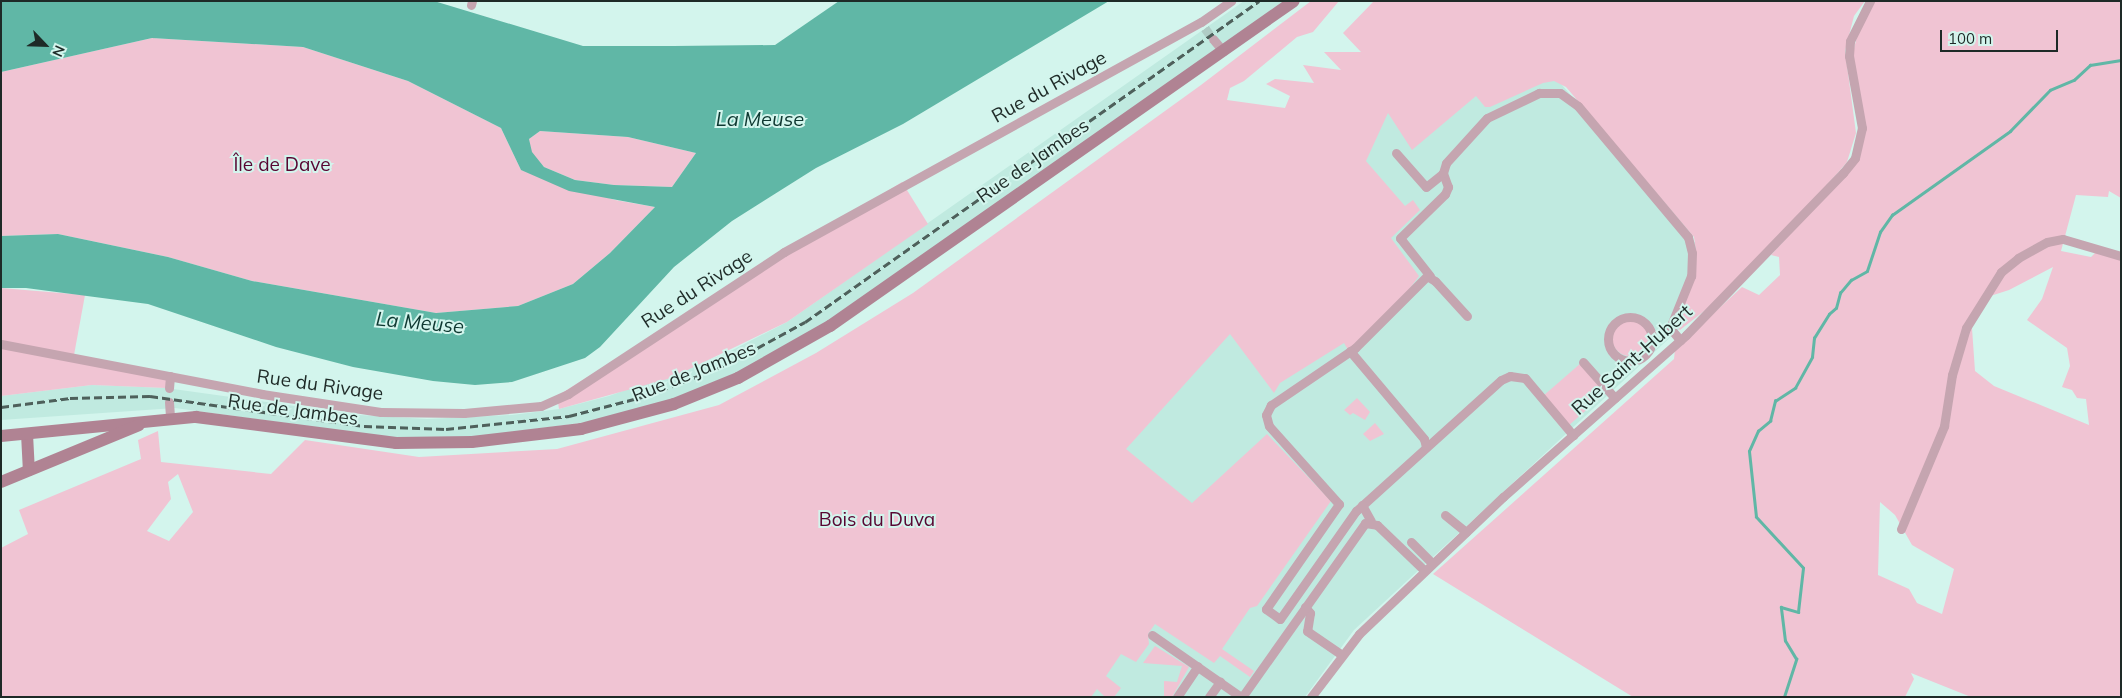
<!DOCTYPE html>
<meta charset="utf-8">
<style>
body{margin:0}
#map{position:relative;width:2122px;height:698px;overflow:hidden;background:#d3f5ed;font-family:Mulish,sans-serif}
div>[style]{position:absolute}
[style*='--x']{left:calc(var(--x)*1px);top:calc(var(--y)*1px);width:calc(var(--w)*1px);rotate:calc(var(--a)*1deg)}
.built>*{inset:0;background:#c0eae0}
.green>*{inset:0;background:#f0c4d3}
.round{border-radius:50%}
.water>*{inset:0;background:#60b7a6}
.stream>*{height:2.5px;margin:-1.25px;padding:0 1.25px;transform-origin:1.25px;border-radius:1.25px;background:#60b7a6}
.street-tunnel>*{height:9px;margin-top:-4.5px;transform-origin:0;background:repeating-linear-gradient(90deg,#afccc5 0 9px,transparent 0 13.5px)}
.street>*{height:9px;margin:-4.5px;padding:0 4.5px;transform-origin:4.5px;border-radius:4.5px;background:#c5a5b0}
.street>.ring{margin:-4.5px;padding:0;box-sizing:content-box;background:none;border:9px solid #c5a5b0;border-radius:50%}
.secondary>*{height:12px;margin:-6px;padding:0 6px;transform-origin:6px;border-radius:6px;background:#b08393}
.rail>*{height:2.5px;margin-top:-1.25px;transform-origin:0;background:repeating-linear-gradient(90deg,#4e605b 0 8px,transparent 0 12px)}
span{translate:-50% -50%;white-space:nowrap;text-align:center;line-height:1.15;-webkit-text-stroke:4px #d3f5ed;paint-order:stroke}
.street-label{font-size:19px;color:#1e2a27}
.park-label{font-size:19px;color:#580632}
.water-label{font-size:20px;color:#0e3831;font-style:italic}
.frame{position:absolute;inset:0;border:2px solid #1e2a27;pointer-events:none}
.north{position:absolute;left:20px;top:20px;width:50px;height:50px;-webkit-text-stroke:4px #d3f5ed;paint-order:stroke;rotate:114deg;font-size:14px;font-weight:700;line-height:20px;text-align:center;color:#1e2a27}
.north::after{content:'';display:block;margin:auto;width:18px;height:22px;background:#1e2a27;clip-path:polygon(50% 0,100% 100%,50% 72%,0 100%)}
.scale{position:absolute;left:1940px;top:30px;width:118px;height:22px;box-sizing:border-box;border:2px solid #1e2a27;border-top:0;padding-left:6px;font-size:15px;line-height:18px;white-space:nowrap;color:#1e2a27;-webkit-text-stroke:4px #d3f5ed;paint-order:stroke}
</style>
<div id="map">
<div class="built">
<div style="clip-path:polygon(1244px 1px,1294px 1px,807px 341px,644px 414px,433px 443px,175px 408px,1px 420px,1px 396px,92px 385px,166px 388px,359px 415px,427px 419px,512px 415px,559px 409px,609px 396px,725px 354px,787px 322px)"></div>
<div style="clip-path:polygon(1536px 54px,1729px 283px,1354px 630px,1305px 697px,1025px 697px,1061px 509px,1388px 112px)"></div>
</div>
<div class="green">
<div style="clip-path:polygon(evenodd,1311px 1px,1339px 1px,1313px 32px,1297px 37px,1244px 81px,1230px 88px,1227px 100px,1285px 108px,1290px 96px,1266px 84px,1275px 79px,1314px 83px,1303px 65px,1341px 70px,1324px 52px,1361px 52px,1343px 33px,1374px 1px,1865px 1px,1854px 16px,1845px 51px,1856px 133px,1847px 162px,1836px 175px,1722px 297px,1680px 330px,1677px 328px,1677px 321px,1696px 251px,1694px 237px,1566px 87px,1554px 81px,1543px 83px,1490px 107px,1485px 107px,1476px 96px,1412px 150px,1388px 113px,1366px 161px,1405px 206px,1413px 200px,1420px 210px,1391px 238px,1419px 276px,1399px 303px,1348px 350px,1344px 343px,1280px 383px,1274px 393px,1230px 334px,1126px 449px,1192px 503px,1267px 434px,1331px 501px,1257px 606px,1250px 608px,1222px 649px,1254px 671px,1250px 677px,1220px 656px,1214px 663px,1155px 624px,1148px 634px,1149px 644px,1136px 662px,1121px 654px,1106px 676px,1121px 688px,1114px 697px,1105px 697px,1097px 689px,1091px 697px,1px 697px,1px 548px,28px 534px,19px 510px,141px 459px,138px 440px,158px 431px,161px 462px,271px 474px,305px 440px,419px 457px,557px 449px,719px 405px,816px 353px,913px 293px,1201px 85px,1311px 1px,178px 474px,193px 512px,169px 541px,147px 531px,171px 499px,168px 482px,178px 474px)"></div>
<div style="clip-path:polygon(evenodd,1875px 1px,2121px 1px,2121px 198px,2109px 191px,2108px 197px,2076px 195px,2061px 251px,2091px 257px,2100px 248px,2121px 256px,2121px 697px,1971px 697px,1911px 673px,1914px 679px,1905px 697px,1633px 697px,1433px 574px,1674px 359px,1675px 349px,1742px 287px,1759px 295px,1780px 275px,1779px 257px,1771px 255px,1858px 159px,1865px 132px,1852px 56px,1860px 25px,1875px 1px,2053px 267px,2042px 299px,2027px 320px,2067px 348px,2070px 366px,2062px 387px,2072px 390px,2077px 398px,2086px 399px,2089px 425px,1994px 386px,1975px 371px,1971px 314px,1981px 299px,2009px 290px,2053px 267px,1875px 1px,1880px 502px,1895px 515px,1912px 545px,1954px 569px,1942px 614px,1917px 603px,1909px 589px,1878px 575px,1880px 502px)"></div>
<div style="clip-path:polygon(152px 38px,303px 47px,408px 81px,501px 128px,521px 170px,615px 200px,655px 207px,610px 253px,573px 284px,518px 306px,436px 313px,252px 281px,168px 257px,58px 234px,1px 236px,1px 72px)"></div>
<div style="clip-path:polygon(540px 131px,628px 137px,696px 153px,672px 187px,614px 185px,575px 180px,544px 167px,531px 152px,529px 139px)"></div>
<div style="clip-path:polygon(902px 182px,928px 224px,787px 322px,671px 378px,559px 409px,557px 396px)"></div>
<div style="clip-path:polygon(1px 288px,85px 295px,74px 355px,1px 341px)"></div>
<div class="round" style="left:1612px;top:320px;width:36px;height:36px"></div>
<div style="clip-path:polygon(1px 347px,167px 379px,166px 388px,92px 385px,1px 396px)"></div>
<div style="clip-path:polygon(1581px 363px,1606px 393px,1568px 426px,1543px 396px)"></div>
<div style="clip-path:polygon(1357px 398px,1370px 412px,1365px 420px,1353px 413px,1350px 415px,1344px 410px)"></div>
<div style="clip-path:polygon(1375px 423px,1384px 434px,1370px 441px,1363px 434px)"></div>
<div style="clip-path:polygon(1155px 646px,1189px 667px,1172px 697px,1164px 696px,1164px 681px,1177px 682px,1182px 666px,1143px 663px)"></div>
</div>
<div class="water">
<div style="clip-path:polygon(evenodd,1px 1px,434px 1px,583px 46px,673px 46px,775px 45px,839px 1px,1109px 1px,903px 124px,816px 168px,732px 221px,674px 267px,600px 347px,585px 358px,512px 382px,475px 385px,433px 381px,353px 367px,276px 347px,148px 304px,26px 288px,1px 288px,1px 236px,58px 234px,168px 257px,252px 281px,436px 313px,518px 306px,573px 284px,610px 253px,655px 207px,569px 191px,521px 170px,501px 128px,408px 81px,303px 47px,152px 38px,1px 72px,1px 1px,540px 131px,628px 137px,696px 153px,672px 187px,614px 185px,575px 180px,544px 167px,532px 152px,529px 139px,540px 131px)"></div>
</div>
<div class="stream">
<div style="--x:1784;--y:697;--w:40;--a:-72"></div>
<div style="--x:1796;--y:659;--w:21;--a:-121"></div>
<div style="--x:1785;--y:641;--w:34;--a:-97"></div>
<div style="--x:1781;--y:607;--w:18;--a:16"></div>
<div style="--x:1798;--y:612;--w:44;--a:-83.5"></div>
<div style="--x:1803;--y:568;--w:69;--a:-132.7"></div>
<div style="--x:1756;--y:517;--w:66;--a:-96.1"></div>
<div style="--x:1749;--y:451;--w:22;--a:-66"></div>
<div style="--x:1758;--y:431;--w:16;--a:-40"></div>
<div style="--x:1770;--y:421;--w:21;--a:-76"></div>
<div style="--x:1775;--y:401;--w:24;--a:-33"></div>
<div style="--x:1795;--y:388;--w:35;--a:-61"></div>
<div style="--x:1812;--y:357;--w:19;--a:-84"></div>
<div style="--x:1814;--y:338;--w:28;--a:-58"></div>
<div style="--x:1829;--y:314;--w:9;--a:-41"></div>
<div style="--x:1836;--y:308;--w:16;--a:-75"></div>
<div style="--x:1840;--y:293;--w:17;--a:-50"></div>
<div style="--x:1851;--y:280;--w:18;--a:-29"></div>
<div style="--x:1867;--y:271;--w:41;--a:-71.6"></div>
<div style="--x:1880;--y:232;--w:21;--a:-55"></div>
<div style="--x:1892;--y:215;--w:145;--a:-35.4"></div>
<div style="--x:2010;--y:131;--w:57;--a:-45.7"></div>
<div style="--x:2050;--y:90;--w:26;--a:-23"></div>
<div style="--x:2074;--y:80;--w:22;--a:-43"></div>
<div style="--x:2090;--y:65;--w:31;--a:-9"></div>
</div>
<div class="street-tunnel">
<div style="--x:1205;--y:28;--w:14;--a:54"></div>
</div>
<div class="street">
<div style="--x:471;--y:5;--w:4;--a:-76"></div>
<div style="--x:1213;--y:39;--w:16;--a:50"></div>
<div style="--x:1396;--y:153;--w:45;--a:48.6"></div>
<div style="--x:1426;--y:187;--w:22;--a:-39"></div>
<div style="--x:1430;--y:276;--w:48;--a:-128.3"></div>
<div style="--x:1400;--y:238;--w:63;--a:-44.4"></div>
<div style="--x:1445;--y:194;--w:8;--a:-67"></div>
<div style="--x:1448;--y:187;--w:15;--a:-110"></div>
<div style="--x:1443;--y:173;--w:10;--a:-73"></div>
<div style="--x:1446;--y:163;--w:61;--a:-47.7"></div>
<div style="--x:1487;--y:118;--w:58;--a:-25.7"></div>
<div style="--x:1539;--y:93;--w:21;--a:0"></div>
<div style="--x:1560;--y:93;--w:22;--a:36"></div>
<div style="--x:1578;--y:106;--w:171;--a:50"></div>
<div style="--x:1688;--y:237;--w:16;--a:76"></div>
<div style="--x:1692;--y:253;--w:23;--a:92"></div>
<div style="--x:1691;--y:276;--w:56;--a:112"></div>
<div style="--x:1670;--y:328;--w:16;--a:50"></div>
<div style="--x:1467;--y:316;--w:47;--a:-132.4"></div>
<div style="--x:1435;--y:281;--w:9;--a:-148"></div>
<div style="--x:1427;--y:276;--w:102;--a:135"></div>
<div style="--x:1355;--y:348;--w:102;--a:145.8"></div>
<div style="--x:1271;--y:405;--w:11;--a:117"></div>
<div style="--x:1266;--y:415;--w:11;--a:75"></div>
<div style="--x:1269;--y:426;--w:105;--a:48.1"></div>
<div style="--x:1339;--y:504;--w:128;--a:124.8"></div>
<div style="--x:1266;--y:609;--w:17;--a:36"></div>
<div style="--x:1280;--y:619;--w:132;--a:-54.9"></div>
<div style="--x:1356;--y:511;--w:195;--a:-42.1"></div>
<div style="--x:1501;--y:380;--w:10;--a:-24"></div>
<div style="--x:1510;--y:376;--w:15;--a:8"></div>
<div style="--x:1525;--y:378;--w:75;--a:49.9"></div>
<div class="ring" style="left:1608px;top:317px;width:35px;height:35px"></div>
<div style="--x:1;--y:344;--w:266;--a:10.8"></div>
<div style="--x:262;--y:394;--w:120;--a:8.6"></div>
<div style="--x:381;--y:412;--w:83;--a:0.7"></div>
<div style="--x:464;--y:413;--w:77;--a:-5.2"></div>
<div style="--x:541;--y:406;--w:30;--a:-24"></div>
<div style="--x:568;--y:394;--w:258;--a:-33.3"></div>
<div style="--x:784;--y:252;--w:476;--a:-28.9"></div>
<div style="--x:1201;--y:22;--w:37;--a:-35"></div>
<div style="--x:1350;--y:351;--w:115;--a:49.9"></div>
<div style="--x:1424;--y:439;--w:8;--a:76"></div>
<div style="--x:1583;--y:362;--w:48;--a:48.4"></div>
<div style="--x:169;--y:388;--w:12;--a:-85"></div>
<div style="--x:169;--y:402;--w:16;--a:86"></div>
<div style="--x:1362;--y:505;--w:18;--a:61"></div>
<div style="--x:1445;--y:515;--w:27;--a:39"></div>
<div style="--x:1901;--y:529;--w:112;--a:-67.3"></div>
<div style="--x:1944;--y:426;--w:52;--a:-81.1"></div>
<div style="--x:1952;--y:375;--w:49;--a:-73.4"></div>
<div style="--x:1966;--y:328;--w:66;--a:-58"></div>
<div style="--x:2001;--y:272;--w:22;--a:-39"></div>
<div style="--x:2018;--y:258;--w:33;--a:-29"></div>
<div style="--x:2047;--y:242;--w:16;--a:-11"></div>
<div style="--x:2063;--y:239;--w:60;--a:16.3"></div>
<div style="--x:1411;--y:542;--w:30;--a:45"></div>
<div style="--x:1305;--y:607;--w:8;--a:50"></div>
<div style="--x:1310;--y:613;--w:18;--a:99"></div>
<div style="--x:1307;--y:631;--w:42;--a:34.4"></div>
<div style="--x:1152;--y:635;--w:108;--a:34.9"></div>
<div style="--x:1177;--y:697;--w:37;--a:-56"></div>
<div style="--x:1209;--y:697;--w:19;--a:-54"></div>
<div style="--x:1242;--y:697;--w:213;--a:-54.7"></div>
<div style="--x:1365;--y:523;--w:12;--a:9"></div>
<div style="--x:1377;--y:525;--w:65;--a:43.8"></div>
<div style="--x:1311;--y:697;--w:79;--a:-52.7"></div>
<div style="--x:1359;--y:634;--w:199;--a:-43.6"></div>
<div style="--x:1503;--y:497;--w:244;--a:-41.5"></div>
<div style="--x:1686;--y:335;--w:226;--a:-45.9"></div>
<div style="--x:1843;--y:173;--w:19;--a:-51"></div>
<div style="--x:1855;--y:158;--w:31;--a:-77"></div>
<div style="--x:1862;--y:128;--w:73;--a:-100.2"></div>
<div style="--x:1849;--y:56;--w:15;--a:-86"></div>
<div style="--x:1850;--y:41;--w:45;--a:-63.4"></div>
</div>
<div class="secondary">
<div style="--x:27;--y:434;--w:36;--a:87"></div>
<div style="--x:1;--y:436;--w:196;--a:-5.6"></div>
<div style="--x:196;--y:417;--w:202;--a:7.4"></div>
<div style="--x:396;--y:443;--w:76;--a:-0.8"></div>
<div style="--x:472;--y:442;--w:110;--a:-6.8"></div>
<div style="--x:581;--y:429;--w:96;--a:-15"></div>
<div style="--x:674;--y:404;--w:69;--a:-22.1"></div>
<div style="--x:738;--y:378;--w:106;--a:-29.5"></div>
<div style="--x:830;--y:326;--w:566;--a:-35.01"></div>
<div style="--x:1;--y:482;--w:149;--a:-22.4"></div>
</div>
<div class="rail">
<div style="--x:1;--y:407;--w:70;--a:-7.4"></div>
<div style="--x:70;--y:398;--w:80;--a:-1.4"></div>
<div style="--x:150;--y:396;--w:216;--a:8"></div>
<div style="--x:364;--y:426;--w:82;--a:2.1"></div>
<div style="--x:446;--y:429;--w:124;--a:-6"></div>
<div style="--x:569;--y:416;--w:83;--a:-14.7"></div>
<div style="--x:649;--y:395;--w:83;--a:-21.3"></div>
<div style="--x:726;--y:365;--w:90;--a:-28.6"></div>
<div style="--x:805;--y:322;--w:556;--a:-35.26"></div>
</div>
<div class="street-label">
<span style="left:1049px;top:87px;rotate:-29deg">Rue du Rivage</span>
<span style="left:1033px;top:161px;rotate:-35deg">Rue de Jambes</span>
<span style="left:697px;top:289px;rotate:-33deg">Rue du Rivage</span>
<span style="left:1632px;top:360px;rotate:-42deg">Rue Saint-Hubert</span>
<span style="left:694px;top:372px;rotate:-22deg">Rue de Jambes</span>
<span style="left:320px;top:385px;rotate:8deg">Rue du Rivage</span>
<span style="left:293px;top:410px;rotate:8deg">Rue de Jambes</span>
</div>
<div class="park-label">
<span style="left:282px;top:165px">Île de Dave</span>
<span style="left:877px;top:520px">Bois du Duva</span>
</div>
<div class="water-label">
<span style="left:760px;top:118px">La Meuse</span>
<span style="left:420px;top:322px;rotate:5deg">La Meuse</span>
</div>
<div class="frame"></div>
<div class="north">N</div>
<div class="scale">100 m</div>
</div>
